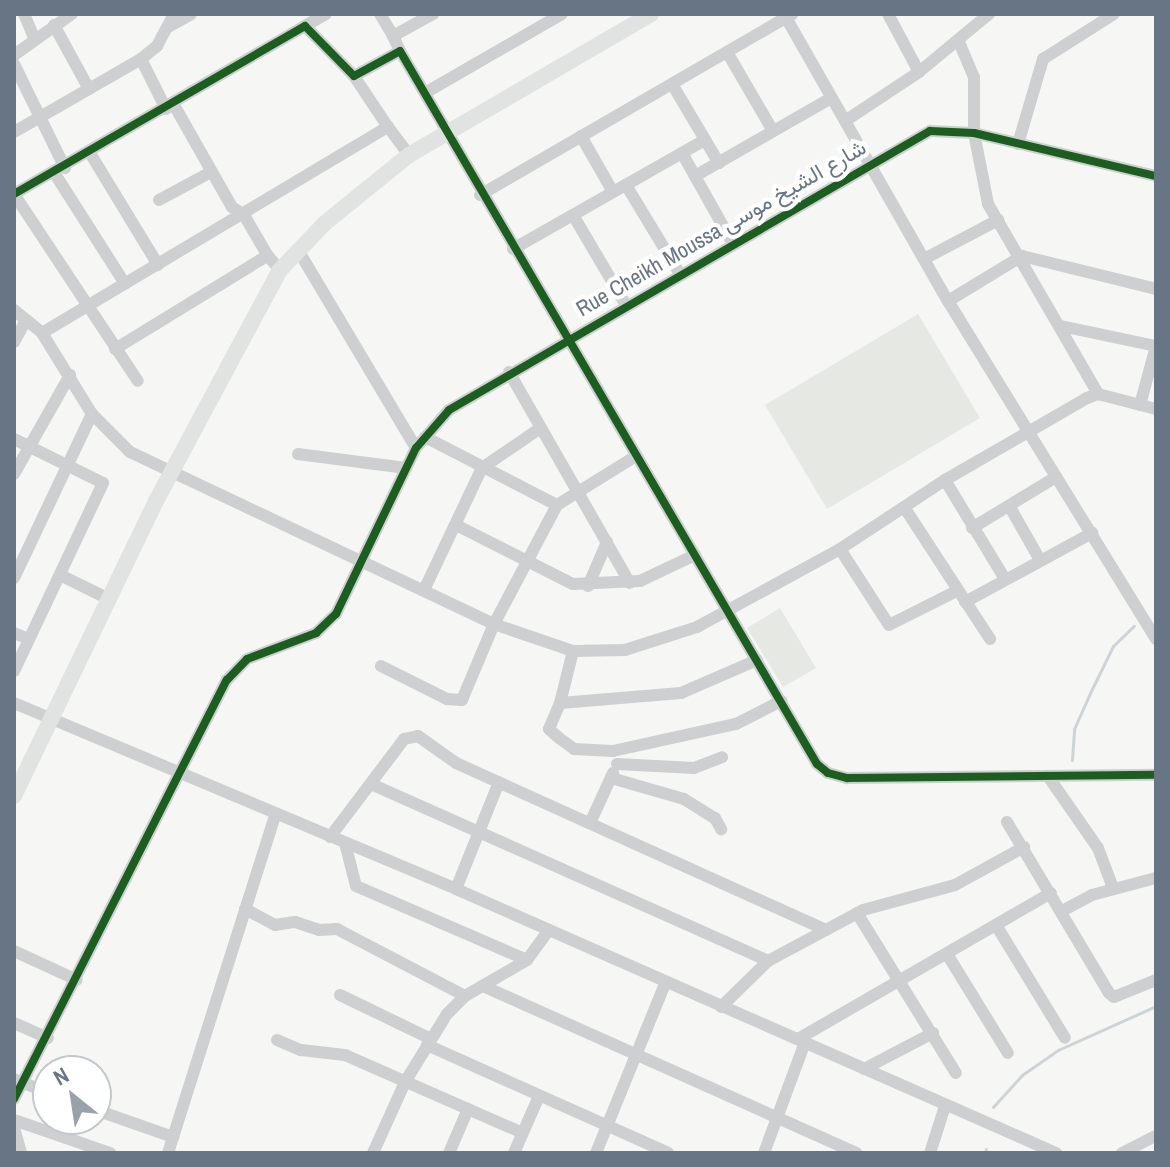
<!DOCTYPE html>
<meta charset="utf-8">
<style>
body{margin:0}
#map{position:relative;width:1170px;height:1167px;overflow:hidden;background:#f6f6f5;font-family:"Archivo Narrow",Vazirmatn,sans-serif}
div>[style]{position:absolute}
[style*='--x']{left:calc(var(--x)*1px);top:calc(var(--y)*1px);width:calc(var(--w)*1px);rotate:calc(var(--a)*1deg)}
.green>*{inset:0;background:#e6e9e3}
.stream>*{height:3px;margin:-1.5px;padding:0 1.5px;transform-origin:1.5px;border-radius:1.5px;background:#cdd4d8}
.minor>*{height:12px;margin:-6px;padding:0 6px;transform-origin:6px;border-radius:6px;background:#cecfd0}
.major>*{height:16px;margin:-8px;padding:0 8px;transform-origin:8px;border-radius:8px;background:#e1e2e2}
.cycleway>*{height:8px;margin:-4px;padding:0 4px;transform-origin:4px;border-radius:4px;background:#1b5e20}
span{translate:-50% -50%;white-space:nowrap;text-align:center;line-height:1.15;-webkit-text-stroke:8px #fff;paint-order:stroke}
.street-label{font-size:22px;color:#677584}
.frame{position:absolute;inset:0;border:16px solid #677584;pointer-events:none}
.north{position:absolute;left:32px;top:1055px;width:80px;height:80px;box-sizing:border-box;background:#fff;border:2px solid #c2c8ce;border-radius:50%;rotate:330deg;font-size:22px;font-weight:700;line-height:32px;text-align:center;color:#677584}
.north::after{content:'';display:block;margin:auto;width:28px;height:36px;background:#99a2ac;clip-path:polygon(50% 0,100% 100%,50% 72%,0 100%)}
</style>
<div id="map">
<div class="green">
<div style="clip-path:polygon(918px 314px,980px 418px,827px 509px,765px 405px)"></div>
<div style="clip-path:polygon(780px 608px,816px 668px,783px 687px,747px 628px)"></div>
</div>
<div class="stream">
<div style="--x:1072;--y:760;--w:31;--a:-86"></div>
<div style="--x:1074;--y:729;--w:39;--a:-66"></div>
<div style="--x:1090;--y:693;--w:52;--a:-63.9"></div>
<div style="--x:1113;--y:646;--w:29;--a:-44"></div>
<div style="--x:993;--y:1107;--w:43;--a:-47.8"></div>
<div style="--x:1022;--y:1075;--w:44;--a:-34.8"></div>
<div style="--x:1058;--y:1050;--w:107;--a:-24.2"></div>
<div style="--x:985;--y:1153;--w:4;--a:-76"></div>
</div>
<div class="minor">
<div style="--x:24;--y:14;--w:26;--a:67"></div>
<div style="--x:380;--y:14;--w:26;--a:59"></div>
<div style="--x:784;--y:14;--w:331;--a:60.3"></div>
<div style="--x:948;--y:301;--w:397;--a:58.4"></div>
<div style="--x:888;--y:14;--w:66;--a:61.9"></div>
<div style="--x:54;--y:25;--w:73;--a:61.3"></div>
<div style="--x:305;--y:26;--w:24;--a:-30"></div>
<div style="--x:168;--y:27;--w:26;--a:-29"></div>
<div style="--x:959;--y:42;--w:38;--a:67"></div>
<div style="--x:974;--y:77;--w:56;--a:90"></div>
<div style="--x:974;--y:133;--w:72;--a:78.8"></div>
<div style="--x:988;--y:204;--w:220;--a:59.9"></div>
<div style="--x:400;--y:51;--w:17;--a:-115"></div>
<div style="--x:393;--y:36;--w:46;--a:-28.8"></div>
<div style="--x:727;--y:52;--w:91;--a:59.8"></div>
<div style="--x:14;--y:55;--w:71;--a:-35.3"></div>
<div style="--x:14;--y:64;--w:116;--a:63.9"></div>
<div style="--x:672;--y:84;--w:92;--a:59.3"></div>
<div style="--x:425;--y:93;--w:158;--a:-30"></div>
<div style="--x:174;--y:105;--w:117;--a:60.4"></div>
<div style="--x:232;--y:207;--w:14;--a:34"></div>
<div style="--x:244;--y:215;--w:48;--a:59.7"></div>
<div style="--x:166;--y:109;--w:56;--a:-116.6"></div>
<div style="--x:141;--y:59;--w:21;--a:-39"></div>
<div style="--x:157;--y:46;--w:36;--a:-62"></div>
<div style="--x:845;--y:121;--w:89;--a:-33.5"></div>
<div style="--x:919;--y:72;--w:91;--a:-39.6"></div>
<div style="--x:388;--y:127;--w:35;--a:53"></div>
<div style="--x:14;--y:132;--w:146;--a:-29.9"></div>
<div style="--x:581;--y:136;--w:64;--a:60.3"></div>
<div style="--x:1018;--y:144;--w:89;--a:-73.6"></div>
<div style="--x:1043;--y:59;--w:84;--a:-32.4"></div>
<div style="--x:90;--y:153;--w:131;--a:58.7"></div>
<div style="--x:682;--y:153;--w:104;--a:60.7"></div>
<div style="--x:55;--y:174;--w:130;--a:57.5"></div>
<div style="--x:695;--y:176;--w:157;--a:-29.8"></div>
<div style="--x:626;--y:185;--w:104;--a:58.8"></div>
<div style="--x:14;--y:194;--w:336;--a:-30"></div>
<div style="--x:305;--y:26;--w:70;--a:45.6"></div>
<div style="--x:354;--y:76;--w:52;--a:-28.5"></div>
<div style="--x:400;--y:51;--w:826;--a:59.68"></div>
<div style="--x:817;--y:764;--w:14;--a:39"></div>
<div style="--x:828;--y:773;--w:20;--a:15"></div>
<div style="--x:847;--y:778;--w:309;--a:-0.6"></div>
<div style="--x:14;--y:194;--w:224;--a:56.5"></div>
<div style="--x:480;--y:195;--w:361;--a:-30.1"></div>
<div style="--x:159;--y:200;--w:59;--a:-28.3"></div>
<div style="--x:573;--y:215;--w:104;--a:59.5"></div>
<div style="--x:513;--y:249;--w:221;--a:-29.6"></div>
<div style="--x:298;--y:250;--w:230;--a:59.2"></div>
<div style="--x:924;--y:259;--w:84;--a:-27.8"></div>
<div style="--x:948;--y:301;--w:87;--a:-31.3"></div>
<div style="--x:1022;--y:256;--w:138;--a:13.8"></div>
<div style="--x:14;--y:310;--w:36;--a:39"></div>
<div style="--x:42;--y:333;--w:95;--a:58.3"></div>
<div style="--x:92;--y:414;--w:54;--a:45"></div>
<div style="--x:130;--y:452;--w:403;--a:25.3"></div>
<div style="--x:494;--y:624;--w:83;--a:18.9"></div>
<div style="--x:573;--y:651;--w:52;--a:-1.1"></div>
<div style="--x:625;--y:650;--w:76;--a:-17.7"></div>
<div style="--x:697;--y:627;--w:163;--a:-28.6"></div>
<div style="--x:840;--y:549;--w:126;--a:-33.3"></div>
<div style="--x:945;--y:480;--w:164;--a:-30"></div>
<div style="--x:1087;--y:398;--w:12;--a:-20"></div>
<div style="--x:1098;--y:394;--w:60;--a:14.5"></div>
<div style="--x:1061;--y:326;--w:97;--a:11.9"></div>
<div style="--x:42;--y:333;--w:403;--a:-30.8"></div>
<div style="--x:388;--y:127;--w:61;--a:-123.7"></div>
<div style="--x:14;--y:342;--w:25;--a:-61"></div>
<div style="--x:115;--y:349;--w:170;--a:-31.5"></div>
<div style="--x:260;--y:260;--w:9;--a:-27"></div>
<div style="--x:268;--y:256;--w:18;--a:49"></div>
<div style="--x:509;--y:372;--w:243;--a:60.2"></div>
<div style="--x:1140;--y:405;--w:61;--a:-74.8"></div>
<div style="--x:425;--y:437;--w:148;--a:27.3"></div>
<div style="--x:14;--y:439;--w:99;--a:26.3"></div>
<div style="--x:103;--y:483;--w:208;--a:115.3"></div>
<div style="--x:298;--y:454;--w:109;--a:7.4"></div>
<div style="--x:14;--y:474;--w:114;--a:-60.5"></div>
<div style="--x:945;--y:480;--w:116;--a:58.8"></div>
<div style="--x:1011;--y:509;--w:59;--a:60.4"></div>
<div style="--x:906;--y:510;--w:154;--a:56.9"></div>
<div style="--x:456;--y:525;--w:131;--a:26.8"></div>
<div style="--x:573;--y:584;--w:67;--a:-2.6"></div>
<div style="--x:640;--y:581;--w:61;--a:-25.3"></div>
<div style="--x:972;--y:528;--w:98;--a:-31.3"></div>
<div style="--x:840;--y:549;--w:90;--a:57.2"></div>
<div style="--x:889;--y:625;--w:76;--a:-26.6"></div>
<div style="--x:62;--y:576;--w:50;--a:26.1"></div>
<div style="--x:14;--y:578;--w:182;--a:-64.6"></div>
<div style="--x:588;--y:586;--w:48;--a:-66.6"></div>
<div style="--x:424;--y:590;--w:135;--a:-64.6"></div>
<div style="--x:482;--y:468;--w:69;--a:-34.4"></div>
<div style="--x:965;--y:602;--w:145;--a:-28.5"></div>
<div style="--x:14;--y:633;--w:16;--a:22"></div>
<div style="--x:573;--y:651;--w:54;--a:104"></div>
<div style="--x:560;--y:703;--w:121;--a:-4.7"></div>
<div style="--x:681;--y:693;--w:83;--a:-23.5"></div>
<div style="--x:381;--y:666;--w:74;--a:26.6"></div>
<div style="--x:447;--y:699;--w:15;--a:4"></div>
<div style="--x:462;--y:700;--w:82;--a:-67.2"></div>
<div style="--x:494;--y:624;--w:135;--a:-62.1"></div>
<div style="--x:557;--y:505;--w:93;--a:-31.8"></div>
<div style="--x:14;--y:703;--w:480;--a:22.8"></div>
<div style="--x:456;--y:889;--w:656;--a:23.75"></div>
<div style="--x:560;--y:703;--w:28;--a:113"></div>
<div style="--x:549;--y:729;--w:13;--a:42"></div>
<div style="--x:559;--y:738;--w:19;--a:36"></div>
<div style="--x:574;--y:749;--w:39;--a:3"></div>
<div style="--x:613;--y:751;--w:126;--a:-12.4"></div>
<div style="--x:736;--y:724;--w:51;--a:-27.1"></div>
<div style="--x:617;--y:764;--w:77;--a:3"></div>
<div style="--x:694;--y:768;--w:30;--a:-21"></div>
<div style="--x:611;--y:778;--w:76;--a:16"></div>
<div style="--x:684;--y:799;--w:36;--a:32"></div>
<div style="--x:715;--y:818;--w:13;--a:61"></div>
<div style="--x:1050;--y:779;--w:84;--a:55.2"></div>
<div style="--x:1098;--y:848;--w:43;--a:69.4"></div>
<div style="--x:371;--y:784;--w:435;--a:24"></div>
<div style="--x:591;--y:821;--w:53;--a:-65.4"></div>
<div style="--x:1007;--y:822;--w:199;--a:59.2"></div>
<div style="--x:1109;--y:993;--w:6;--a:39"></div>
<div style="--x:1114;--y:997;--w:45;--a:-22"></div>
<div style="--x:330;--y:837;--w:123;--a:-52.9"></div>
<div style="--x:404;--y:739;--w:14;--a:-12"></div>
<div style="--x:418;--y:736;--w:47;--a:35.4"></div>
<div style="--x:456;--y:763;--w:406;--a:24.3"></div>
<div style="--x:345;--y:843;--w:44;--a:75.7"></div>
<div style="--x:356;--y:886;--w:186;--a:23.4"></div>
<div style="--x:456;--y:889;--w:115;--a:-68.1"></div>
<div style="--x:245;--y:909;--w:34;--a:28"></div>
<div style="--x:275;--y:925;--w:20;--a:-9"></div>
<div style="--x:295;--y:922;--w:25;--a:18"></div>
<div style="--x:319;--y:930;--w:18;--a:-3"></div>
<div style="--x:337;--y:929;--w:144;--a:27.6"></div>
<div style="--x:1062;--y:911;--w:34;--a:-28"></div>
<div style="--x:1092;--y:895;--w:66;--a:-14.9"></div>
<div style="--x:857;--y:913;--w:188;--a:58.3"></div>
<div style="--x:996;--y:925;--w:132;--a:58.6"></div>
<div style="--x:14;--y:951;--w:69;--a:24.7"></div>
<div style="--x:947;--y:954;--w:116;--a:58.4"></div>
<div style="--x:483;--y:986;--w:409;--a:24.1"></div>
<div style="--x:340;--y:995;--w:101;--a:25.8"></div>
<div style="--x:721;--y:1007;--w:66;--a:-44.4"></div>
<div style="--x:768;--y:961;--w:108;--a:-28.2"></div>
<div style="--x:863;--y:910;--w:95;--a:-15.2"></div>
<div style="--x:955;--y:885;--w:79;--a:-28.8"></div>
<div style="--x:14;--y:1023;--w:37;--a:24"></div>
<div style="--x:798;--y:1039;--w:292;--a:-30"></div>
<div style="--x:277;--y:1040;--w:26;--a:23"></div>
<div style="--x:301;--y:1050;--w:44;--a:6.5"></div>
<div style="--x:345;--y:1055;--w:194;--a:23.7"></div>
<div style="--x:427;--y:1045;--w:264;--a:24.1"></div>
<div style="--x:864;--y:1069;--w:78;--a:-27.6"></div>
<div style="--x:14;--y:1079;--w:37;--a:22"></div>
<div style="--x:14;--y:1099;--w:470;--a:-63.1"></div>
<div style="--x:227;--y:680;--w:29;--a:-46"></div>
<div style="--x:247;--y:659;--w:74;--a:-20.6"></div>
<div style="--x:316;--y:633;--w:28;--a:-44"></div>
<div style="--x:336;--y:614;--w:184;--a:-64.3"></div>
<div style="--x:416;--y:448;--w:50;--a:-49"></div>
<div style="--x:449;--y:410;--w:556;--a:-30.12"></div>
<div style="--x:930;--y:131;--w:44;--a:2.6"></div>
<div style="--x:974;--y:133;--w:187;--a:13.3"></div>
<div style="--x:96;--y:1110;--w:82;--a:19.3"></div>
<div style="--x:14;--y:1120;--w:102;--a:19"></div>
<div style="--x:14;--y:1128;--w:26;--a:74"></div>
<div style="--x:168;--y:1153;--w:355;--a:-72.4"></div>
<div style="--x:373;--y:1153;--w:78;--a:-65.7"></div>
<div style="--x:405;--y:1082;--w:80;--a:-58.3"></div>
<div style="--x:447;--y:1014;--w:25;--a:-45"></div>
<div style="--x:465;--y:996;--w:72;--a:-30.1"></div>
<div style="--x:527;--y:960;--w:34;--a:-54"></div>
<div style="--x:449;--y:1153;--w:48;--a:-66.6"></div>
<div style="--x:514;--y:1153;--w:62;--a:-66.3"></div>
<div style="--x:596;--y:1153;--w:183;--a:-67.8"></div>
<div style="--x:764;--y:1153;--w:118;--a:-69.7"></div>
<div style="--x:930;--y:1153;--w:49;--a:-72.3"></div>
<div style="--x:1122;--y:1153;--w:38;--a:-27"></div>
</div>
<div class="major">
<div style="--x:14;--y:796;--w:327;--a:-64.3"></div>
<div style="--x:156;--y:501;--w:262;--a:-61.8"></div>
<div style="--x:280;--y:270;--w:65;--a:-46.2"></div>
<div style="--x:325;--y:223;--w:108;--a:-39"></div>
<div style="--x:409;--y:155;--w:280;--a:-30.2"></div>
</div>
<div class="cycleway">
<div style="--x:14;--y:194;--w:336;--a:-30"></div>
<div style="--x:305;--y:26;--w:70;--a:45.6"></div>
<div style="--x:354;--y:76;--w:52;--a:-28.5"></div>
<div style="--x:400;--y:51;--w:826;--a:59.68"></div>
<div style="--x:817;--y:764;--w:14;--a:39"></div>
<div style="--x:828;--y:773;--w:20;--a:15"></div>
<div style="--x:847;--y:778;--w:309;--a:-0.6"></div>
<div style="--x:14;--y:1099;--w:470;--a:-63.1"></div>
<div style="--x:227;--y:680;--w:29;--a:-46"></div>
<div style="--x:247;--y:659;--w:74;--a:-20.6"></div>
<div style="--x:316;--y:633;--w:28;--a:-44"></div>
<div style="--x:336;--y:614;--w:184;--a:-64.3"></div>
<div style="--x:416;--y:448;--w:50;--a:-49"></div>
<div style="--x:449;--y:410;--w:556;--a:-30.12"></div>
<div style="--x:930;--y:131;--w:44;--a:2.6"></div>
<div style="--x:974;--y:133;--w:187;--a:13.3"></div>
</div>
<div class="street-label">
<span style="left:721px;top:228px;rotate:-30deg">Rue Cheikh Moussa شارع الشيخ موسى</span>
</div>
<div class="frame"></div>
<div class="north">N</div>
</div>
